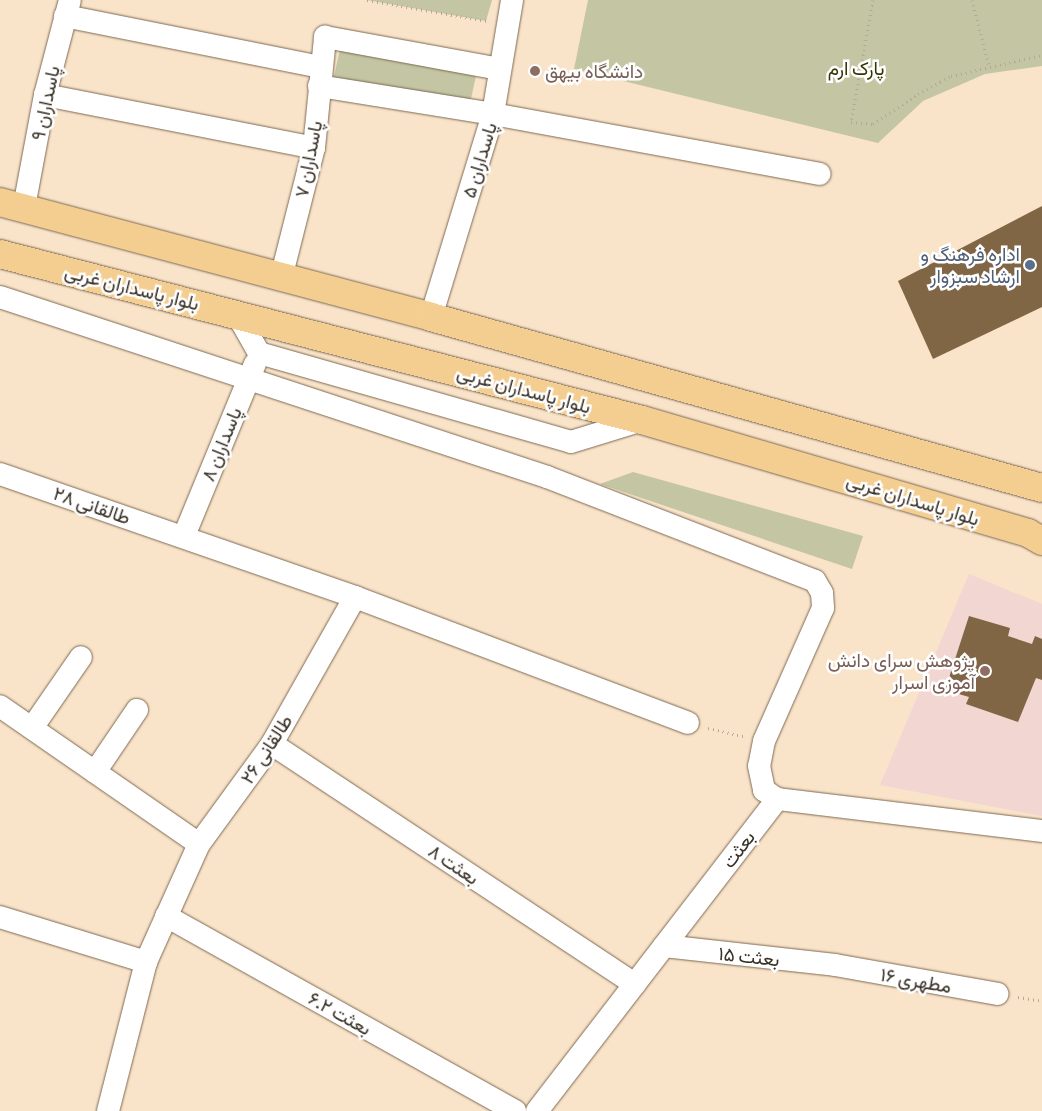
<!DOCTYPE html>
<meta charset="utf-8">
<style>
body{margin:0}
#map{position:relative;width:1042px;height:1111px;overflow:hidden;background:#f9e3c9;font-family:Commissioner,Vazirmatn,sans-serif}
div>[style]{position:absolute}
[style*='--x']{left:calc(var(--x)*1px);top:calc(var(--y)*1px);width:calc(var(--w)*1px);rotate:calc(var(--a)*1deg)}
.education>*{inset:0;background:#f1d6d2}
.green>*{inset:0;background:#c3c5a3}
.building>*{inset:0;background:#816645}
.path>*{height:3px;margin-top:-1.5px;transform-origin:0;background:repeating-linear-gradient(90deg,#b7a691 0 1px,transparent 0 5px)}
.roads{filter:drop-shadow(0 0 1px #7d6952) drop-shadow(0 0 1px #7d6952)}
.minor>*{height:22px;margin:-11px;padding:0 11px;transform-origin:11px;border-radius:11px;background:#fff}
.major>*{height:28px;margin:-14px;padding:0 14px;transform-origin:14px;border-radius:14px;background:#f4ce91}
.dots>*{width:14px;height:14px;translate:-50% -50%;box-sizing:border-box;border:2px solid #fff;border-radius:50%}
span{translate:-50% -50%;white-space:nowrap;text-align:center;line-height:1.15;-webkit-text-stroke:5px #fff;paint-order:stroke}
.park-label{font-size:19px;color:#343500}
.education-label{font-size:19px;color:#785e54}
.left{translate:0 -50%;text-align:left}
.right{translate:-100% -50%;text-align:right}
.street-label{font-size:19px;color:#383026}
.service-label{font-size:19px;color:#4e5e75}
</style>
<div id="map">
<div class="education">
<div style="clip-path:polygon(969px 574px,1042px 604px,1042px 816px,880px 785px)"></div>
</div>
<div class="green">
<div style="clip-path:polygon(367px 0,492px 0,486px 21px)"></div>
<div style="clip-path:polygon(588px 0,1042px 0,1042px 66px,985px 74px,923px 101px,878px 143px,574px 69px)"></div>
<div style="clip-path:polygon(341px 45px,477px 71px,469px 108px,333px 81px)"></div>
<div style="clip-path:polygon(633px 472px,863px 536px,852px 569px,600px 484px)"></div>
</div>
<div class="building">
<div style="clip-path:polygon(1042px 206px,1042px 307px,933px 359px,898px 281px)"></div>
<div style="clip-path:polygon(969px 616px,1010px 628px,1008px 636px,1032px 644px,1035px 636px,1042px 639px,1042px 680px,1036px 678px,1018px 722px,966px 704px,969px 697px,945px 690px)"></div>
</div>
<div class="path">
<div style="--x:367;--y:0;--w:122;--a:9.9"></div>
<div style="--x:873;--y:0;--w:124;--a:100.2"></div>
<div style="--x:851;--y:122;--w:22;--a:5"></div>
<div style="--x:873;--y:124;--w:54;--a:-33.7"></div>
<div style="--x:918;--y:94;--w:38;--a:-29"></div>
<div style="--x:951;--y:76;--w:93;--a:-13"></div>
<div style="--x:972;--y:0;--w:68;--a:75.6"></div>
<div style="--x:708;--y:728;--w:36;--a:13"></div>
<div style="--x:1018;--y:997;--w:24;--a:9"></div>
</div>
<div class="roads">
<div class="minor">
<div style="--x:65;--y:16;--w:261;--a:11.3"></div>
<div style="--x:319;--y:86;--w:176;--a:9.1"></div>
<div style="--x:493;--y:114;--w:332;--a:10.4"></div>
<div style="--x:45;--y:95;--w:274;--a:11.1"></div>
<div style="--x:24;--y:207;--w:114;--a:-79.4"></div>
<div style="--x:45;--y:95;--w:98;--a:-75.3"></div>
<div style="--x:281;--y:278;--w:134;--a:-75.8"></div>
<div style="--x:314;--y:148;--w:112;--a:-84.3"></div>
<div style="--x:325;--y:37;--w:177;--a:10.4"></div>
<div style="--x:0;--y:297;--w:576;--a:18.21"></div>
<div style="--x:547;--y:477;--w:287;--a:21.2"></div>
<div style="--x:815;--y:581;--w:14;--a:60"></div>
<div style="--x:822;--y:593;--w:15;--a:86"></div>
<div style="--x:823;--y:608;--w:145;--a:113.9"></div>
<div style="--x:764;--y:741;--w:25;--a:101"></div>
<div style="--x:759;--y:766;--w:25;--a:78"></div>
<div style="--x:764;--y:790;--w:16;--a:35"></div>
<div style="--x:237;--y:314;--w:45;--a:60.6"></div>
<div style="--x:259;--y:353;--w:324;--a:15.9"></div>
<div style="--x:571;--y:442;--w:74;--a:-17.2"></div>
<div style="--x:431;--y:317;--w:212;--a:-73"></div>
<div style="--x:493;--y:114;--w:116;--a:-80.5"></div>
<div style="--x:0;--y:474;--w:376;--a:19.1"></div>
<div style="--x:355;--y:597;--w:169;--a:119.5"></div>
<div style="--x:272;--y:744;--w:124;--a:126.1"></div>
<div style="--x:199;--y:844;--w:242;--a:-145.3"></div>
<div style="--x:184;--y:536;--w:186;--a:-67.6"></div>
<div style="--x:355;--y:597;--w:356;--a:20.7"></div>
<div style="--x:32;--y:728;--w:86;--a:-55.4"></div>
<div style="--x:272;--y:744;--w:435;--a:33.5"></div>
<div style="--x:95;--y:772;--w:75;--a:-55.9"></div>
<div style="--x:777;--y:799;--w:267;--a:6.9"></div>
<div style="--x:166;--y:916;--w:400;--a:29.2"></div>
<div style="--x:0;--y:917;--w:153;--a:17.1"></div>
<div style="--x:664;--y:946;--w:172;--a:6.3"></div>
<div style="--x:835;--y:965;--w:165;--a:10.1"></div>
<div style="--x:108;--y:1111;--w:154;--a:-75.7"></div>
<div style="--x:146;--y:962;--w:129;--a:-65.8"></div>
<div style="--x:537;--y:1111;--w:394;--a:-52.4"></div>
</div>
<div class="major">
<div style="--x:0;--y:202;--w:446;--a:14.9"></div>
<div style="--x:431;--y:317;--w:634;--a:15.64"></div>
<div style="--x:0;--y:254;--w:663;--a:14.5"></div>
<div style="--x:642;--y:420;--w:402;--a:16.3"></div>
<div style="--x:1028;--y:533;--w:16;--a:30"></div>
</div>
</div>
<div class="dots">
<div style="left:535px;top:71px;background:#8d6e63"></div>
<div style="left:1030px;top:265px;background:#5c6f8a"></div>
<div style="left:985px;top:671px;background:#8d6e63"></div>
</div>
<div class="park-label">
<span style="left:856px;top:68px">پارک ارم</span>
</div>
<div class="education-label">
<span class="left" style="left:545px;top:71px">دانشگاه بیهق</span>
<span class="right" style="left:975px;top:671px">پژوهش سرای دانش<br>آموزی اسرار</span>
</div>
<div class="street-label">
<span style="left:45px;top:103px;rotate:-78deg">پاسداران ۹</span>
<span style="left:308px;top:159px;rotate:-79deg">پاسداران ۷</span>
<span style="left:479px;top:160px;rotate:-73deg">پاسداران ۵</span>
<span style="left:132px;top:287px;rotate:14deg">بلوار پاسداران غربی</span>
<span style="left:524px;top:389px;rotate:15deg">بلوار پاسداران غربی</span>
<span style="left:221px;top:444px;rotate:-68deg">پاسداران ۸</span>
<span style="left:913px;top:499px;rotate:17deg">بلوار پاسداران غربی</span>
<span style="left:92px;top:505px;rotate:19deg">طالقانی ۲۸</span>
<span style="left:266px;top:749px;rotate:-57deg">طالقانی ۲۶</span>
<span style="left:738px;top:849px;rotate:-53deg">بعثت</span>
<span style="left:454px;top:864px;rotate:34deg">بعثت ۸</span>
<span style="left:749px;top:956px;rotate:6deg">بعثت ۱۵</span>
<span style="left:916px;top:980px;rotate:10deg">مطهری ۱۶</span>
<span style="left:340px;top:1013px;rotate:29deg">بعثت ۶.۲</span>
</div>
<div class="service-label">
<span class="right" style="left:1020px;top:265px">اداره فرهنگ و<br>ارشاد سبزوار</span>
</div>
</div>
